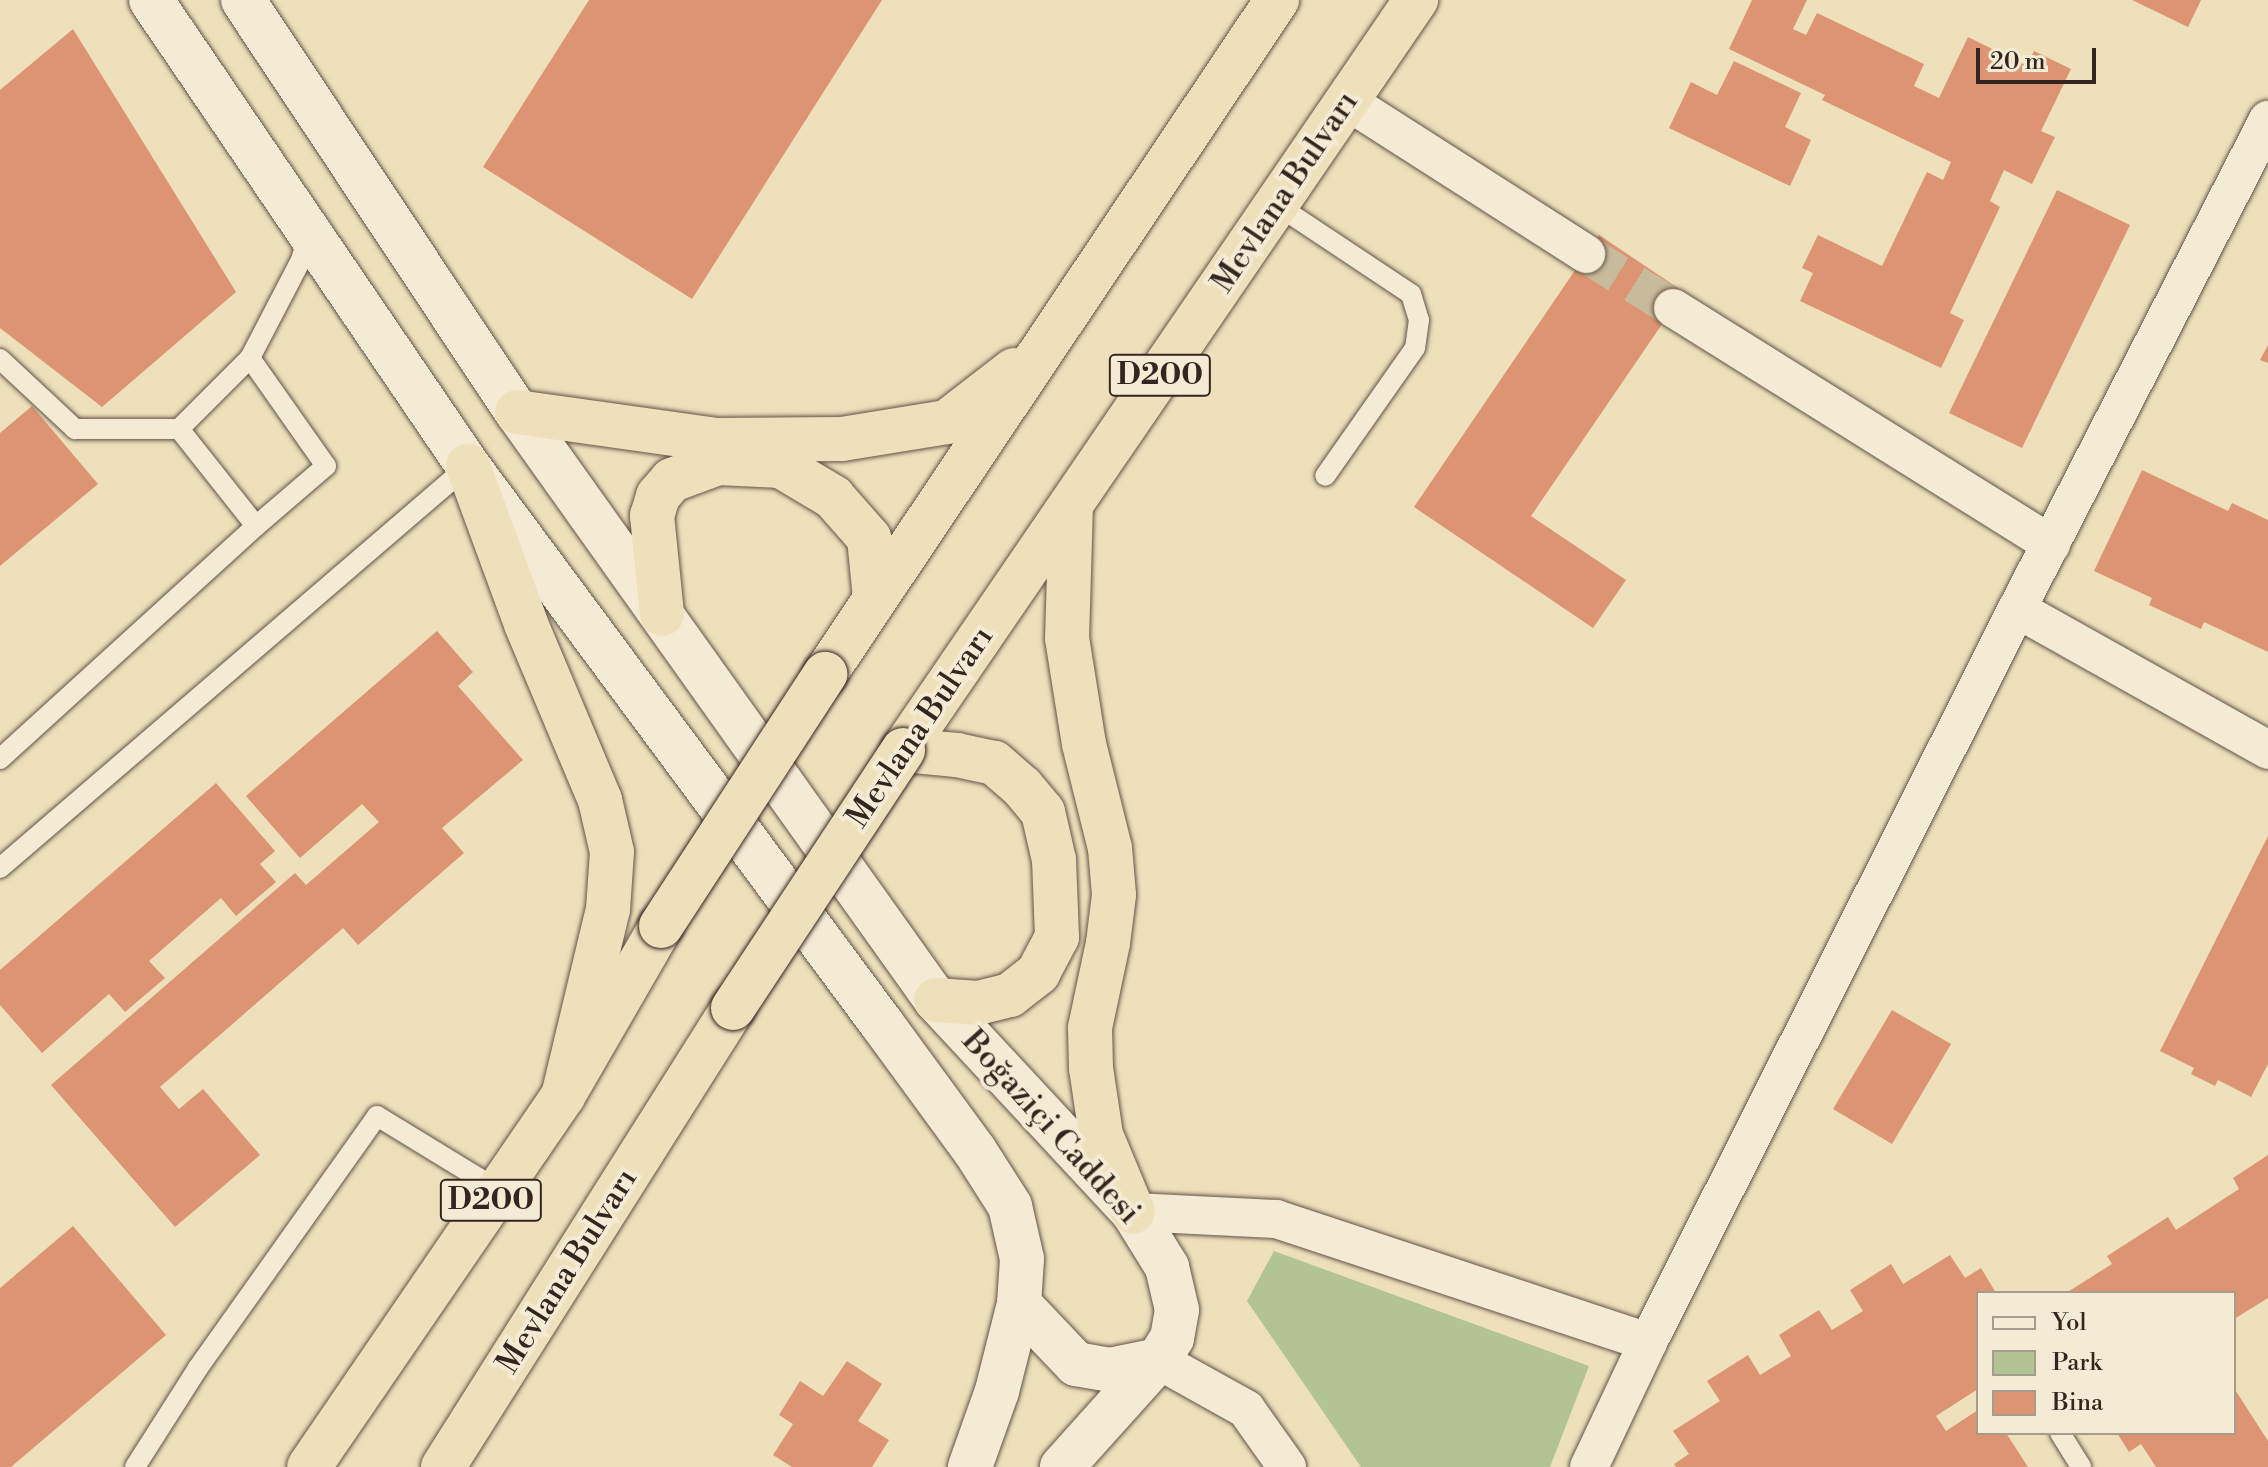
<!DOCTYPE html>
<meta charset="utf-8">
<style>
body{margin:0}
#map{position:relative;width:2268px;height:1467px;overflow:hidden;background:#ede0bb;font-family:"Libre Bodoni",serif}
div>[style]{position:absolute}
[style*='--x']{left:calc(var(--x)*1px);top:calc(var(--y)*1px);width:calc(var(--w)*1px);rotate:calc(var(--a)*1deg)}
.green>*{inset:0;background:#b2c394}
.building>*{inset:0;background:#dd9472}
.street-tunnel>*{height:38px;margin-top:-19px;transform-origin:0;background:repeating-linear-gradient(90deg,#c8bb9c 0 38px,transparent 0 57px)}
.roads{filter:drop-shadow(0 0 2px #625447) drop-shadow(0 0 2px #625447)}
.lane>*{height:20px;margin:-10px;padding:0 10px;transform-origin:10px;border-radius:10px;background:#f3ebd3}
.street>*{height:38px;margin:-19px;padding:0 19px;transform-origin:19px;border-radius:19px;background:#f3ebd3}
.secondary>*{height:44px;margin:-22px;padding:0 22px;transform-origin:22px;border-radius:22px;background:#f3ebd3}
.highway>*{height:44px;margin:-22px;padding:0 22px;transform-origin:22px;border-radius:22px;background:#ede0bb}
.bridges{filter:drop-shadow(0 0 2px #332620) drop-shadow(0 0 2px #332620)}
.highway-bridge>*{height:44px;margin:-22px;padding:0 22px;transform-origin:22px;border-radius:22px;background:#ede0bb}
span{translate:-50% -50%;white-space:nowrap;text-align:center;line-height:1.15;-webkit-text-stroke:8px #f3ebd3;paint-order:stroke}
.shield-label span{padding:2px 6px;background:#f3ebd3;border:2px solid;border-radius:6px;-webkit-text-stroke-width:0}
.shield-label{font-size:30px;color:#332620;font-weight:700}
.street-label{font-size:32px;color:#332620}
.legend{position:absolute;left:1976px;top:1291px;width:260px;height:144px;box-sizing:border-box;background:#f3ebd3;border:2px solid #a69c8b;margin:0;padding:10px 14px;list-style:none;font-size:24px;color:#332620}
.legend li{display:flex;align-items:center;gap:16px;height:40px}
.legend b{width:40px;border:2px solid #a69c8b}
.scale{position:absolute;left:1976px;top:48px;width:120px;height:36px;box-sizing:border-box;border:4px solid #332620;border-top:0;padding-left:10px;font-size:24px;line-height:28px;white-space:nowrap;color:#332620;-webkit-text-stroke:6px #f3ebd3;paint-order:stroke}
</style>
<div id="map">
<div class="green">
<div style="clip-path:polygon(1274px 1251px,1589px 1366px,1550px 1467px,1361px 1467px,1247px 1301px)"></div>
</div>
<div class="building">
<div style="clip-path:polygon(589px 0,882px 0,692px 299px,483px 167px)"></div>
<div style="clip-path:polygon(1752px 0,1807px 0,1793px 29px,1806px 35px,1817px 13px,1924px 64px,1914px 86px,1939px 98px,1968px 37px,2027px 66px,2034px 51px,2071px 69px,2041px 131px,2055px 137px,2032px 184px,2004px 170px,1990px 201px,2000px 207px,1950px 313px,1964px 320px,1941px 368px,1800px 301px,1813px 273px,1802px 268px,1818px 235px,1882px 266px,1927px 172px,1943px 180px,1951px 162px,1822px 100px,1825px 95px,1729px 49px)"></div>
<div style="clip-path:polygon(2132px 0,2201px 0,2188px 27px)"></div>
<div style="clip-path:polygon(73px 29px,236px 292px,102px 407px,0 328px,0 90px)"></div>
<div style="clip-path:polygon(1734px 61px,1801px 93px,1785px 127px,1811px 140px,1790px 186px,1669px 128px,1691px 82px,1717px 95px)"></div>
<div style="clip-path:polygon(2057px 190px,2130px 225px,2022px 448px,1949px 413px)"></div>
<div style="clip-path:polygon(1599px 235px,1684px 292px,1531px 516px,1626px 580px,1593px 628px,1414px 507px)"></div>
<div style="clip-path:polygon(2268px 345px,2268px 363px,2260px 360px)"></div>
<div style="clip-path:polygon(32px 406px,98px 484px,0 566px,0 433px)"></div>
<div style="clip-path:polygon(2142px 470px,2228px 511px,2232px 503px,2268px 520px,2268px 652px,2204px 622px,2201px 629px,2149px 605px,2152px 598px,2094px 571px)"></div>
<div style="clip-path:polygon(437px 631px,473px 672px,458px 686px,523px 760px,442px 828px,464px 853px,358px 945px,343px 928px,160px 1087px,179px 1109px,203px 1089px,260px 1155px,175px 1227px,51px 1085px,295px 873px,306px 885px,379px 822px,362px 804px,300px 858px,246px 796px)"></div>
<div style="clip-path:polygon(216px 783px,275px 851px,260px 864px,276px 882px,236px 916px,221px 898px,149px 961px,165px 978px,125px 1012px,109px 994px,42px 1053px,0 1005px,0 970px)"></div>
<div style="clip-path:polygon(2268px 836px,2268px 1064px,2251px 1097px,2218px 1080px,2215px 1086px,2191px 1074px,2194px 1068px,2160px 1051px)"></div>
<div style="clip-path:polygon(1892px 1010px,1951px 1044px,1892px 1144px,1833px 1109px)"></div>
<div style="clip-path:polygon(2268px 1155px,2268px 1298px,2234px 1319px,2234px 1293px,2066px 1293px,2112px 1264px,2107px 1256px,2168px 1217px,2176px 1230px,2239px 1189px,2233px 1178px)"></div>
<div style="clip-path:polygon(73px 1226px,166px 1335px,11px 1467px,0 1467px,0 1288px)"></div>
<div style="clip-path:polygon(1950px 1255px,1965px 1278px,1981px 1268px,1996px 1293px,1978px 1293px,1978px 1389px,1936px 1416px,1946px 1431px,1978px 1410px,1978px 1433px,2006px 1433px,2028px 1467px,1676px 1467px,1674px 1464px,1689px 1454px,1673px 1431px,1720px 1401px,1707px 1381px,1748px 1355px,1760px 1375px,1791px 1356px,1779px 1335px,1819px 1310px,1832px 1330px,1863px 1311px,1850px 1290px,1891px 1264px,1903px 1284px)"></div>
<div style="clip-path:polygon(847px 1361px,882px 1384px,858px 1421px,889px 1440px,872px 1467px,792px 1467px,773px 1455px,793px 1424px,779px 1415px,800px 1381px,823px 1396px)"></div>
<div style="clip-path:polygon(2234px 1388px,2268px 1441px,2268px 1467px,2156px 1467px,2141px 1444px,2129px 1452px,2117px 1433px,2234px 1433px)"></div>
</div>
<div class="street-tunnel">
<div style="--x:1586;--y:254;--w:102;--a:31.8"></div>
</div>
<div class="roads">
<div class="lane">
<div style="--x:1277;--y:205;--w:161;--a:33.6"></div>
<div style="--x:1411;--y:294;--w:27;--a:73"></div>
<div style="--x:1419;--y:320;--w:28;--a:98"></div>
<div style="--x:1415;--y:348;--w:156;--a:125.1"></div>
<div style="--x:250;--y:358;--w:132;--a:54.9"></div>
<div style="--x:326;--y:466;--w:92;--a:139.4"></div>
<div style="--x:256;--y:526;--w:124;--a:-128.4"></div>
<div style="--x:179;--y:429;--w:100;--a:-45"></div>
<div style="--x:250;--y:358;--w:110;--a:-62.5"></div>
<div style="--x:301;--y:260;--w:28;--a:-73"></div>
<div style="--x:0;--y:359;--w:103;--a:43"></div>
<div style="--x:75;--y:429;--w:104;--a:0"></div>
<div style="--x:0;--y:759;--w:346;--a:-42.3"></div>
<div style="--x:0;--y:868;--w:617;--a:-40.66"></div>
<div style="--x:2060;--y:1433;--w:40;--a:58"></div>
<div style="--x:135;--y:1467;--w:117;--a:-57.5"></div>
<div style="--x:198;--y:1368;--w:309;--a:-54.6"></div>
<div style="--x:377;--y:1116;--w:142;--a:31.4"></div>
</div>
<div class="street">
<div style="--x:1347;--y:101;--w:284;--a:32.6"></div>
<div style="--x:1673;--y:308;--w:446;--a:32"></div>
<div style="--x:2017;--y:609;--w:288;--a:29.3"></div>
<div style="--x:1133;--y:1212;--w:143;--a:2.8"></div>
<div style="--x:1276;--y:1219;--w:392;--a:18.3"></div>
<div style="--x:1158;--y:1360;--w:101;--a:29.1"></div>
<div style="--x:1246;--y:1409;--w:71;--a:54.7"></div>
<div style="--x:1589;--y:1467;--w:138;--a:-64.7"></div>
<div style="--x:1648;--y:1342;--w:821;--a:-63.28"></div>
<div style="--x:2017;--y:609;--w:550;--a:-62.83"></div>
</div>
<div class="secondary">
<div style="--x:151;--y:0;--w:564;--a:55.77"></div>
<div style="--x:468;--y:466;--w:695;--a:53.43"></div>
<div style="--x:882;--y:1024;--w:157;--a:53.8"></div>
<div style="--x:975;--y:1151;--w:65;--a:57.5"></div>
<div style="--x:1010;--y:1206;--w:54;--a:77.2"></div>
<div style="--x:1022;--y:1259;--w:45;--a:93.8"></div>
<div style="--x:1019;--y:1304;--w:90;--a:104.2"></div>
<div style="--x:997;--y:1391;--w:81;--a:109.6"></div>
<div style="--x:243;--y:0;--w:495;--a:56.4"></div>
<div style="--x:517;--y:412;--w:722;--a:54.53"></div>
<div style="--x:936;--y:1000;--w:289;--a:47.1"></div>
<div style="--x:1133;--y:1212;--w:65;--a:58.3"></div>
<div style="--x:1167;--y:1267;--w:44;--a:76.9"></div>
<div style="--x:1177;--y:1310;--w:28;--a:100"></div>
<div style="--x:1172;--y:1338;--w:26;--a:122"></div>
<div style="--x:1158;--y:1360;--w:144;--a:131.9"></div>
<div style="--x:1019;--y:1304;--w:83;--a:46.5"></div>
<div style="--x:1076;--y:1364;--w:34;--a:10"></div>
<div style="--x:1109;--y:1370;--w:50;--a:-11.5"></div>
</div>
<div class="highway">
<div style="--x:517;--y:412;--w:200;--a:8"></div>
<div style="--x:715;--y:440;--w:127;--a:-0.5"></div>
<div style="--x:842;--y:439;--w:106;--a:-9.2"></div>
<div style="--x:947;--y:422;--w:85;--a:-37.8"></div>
<div style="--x:468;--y:466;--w:168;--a:69.8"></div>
<div style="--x:526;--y:624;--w:191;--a:67.2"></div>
<div style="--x:600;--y:800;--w:53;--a:77"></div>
<div style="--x:612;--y:852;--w:57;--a:94"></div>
<div style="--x:608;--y:909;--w:192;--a:103.5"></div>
<div style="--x:1071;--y:505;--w:133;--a:91.7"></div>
<div style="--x:1067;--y:638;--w:107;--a:80.9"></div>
<div style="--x:1084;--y:744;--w:107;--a:76"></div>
<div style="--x:1110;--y:848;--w:47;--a:85.1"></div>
<div style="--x:1114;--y:895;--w:48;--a:97.1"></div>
<div style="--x:1108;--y:943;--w:87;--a:102"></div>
<div style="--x:1090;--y:1028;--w:40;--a:88.6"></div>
<div style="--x:1091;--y:1068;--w:68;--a:81.5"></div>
<div style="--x:1101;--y:1135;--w:83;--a:67.4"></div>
<div style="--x:662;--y:614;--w:99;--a:-95.8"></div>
<div style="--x:652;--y:516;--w:21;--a:-73"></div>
<div style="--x:658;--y:496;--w:21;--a:-49"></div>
<div style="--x:672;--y:480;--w:49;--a:-20.3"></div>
<div style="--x:718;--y:463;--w:63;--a:2.7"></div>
<div style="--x:781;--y:466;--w:61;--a:30.8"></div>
<div style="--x:833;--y:497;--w:55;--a:48.7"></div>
<div style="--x:869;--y:538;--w:60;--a:84.3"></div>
<div style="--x:825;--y:674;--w:812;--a:-56.15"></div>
<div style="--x:936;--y:1000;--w:42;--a:4.1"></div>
<div style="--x:978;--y:1003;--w:33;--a:-14"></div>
<div style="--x:1010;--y:995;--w:36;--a:-38"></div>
<div style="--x:1038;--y:973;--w:41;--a:-62.2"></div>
<div style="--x:1057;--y:937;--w:77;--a:-92.2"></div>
<div style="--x:1054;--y:860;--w:49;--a:-102.9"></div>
<div style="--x:1043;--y:812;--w:33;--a:-130"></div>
<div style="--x:1022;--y:787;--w:37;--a:-139"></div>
<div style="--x:994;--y:763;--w:38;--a:-168"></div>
<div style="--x:957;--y:755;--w:54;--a:-174.7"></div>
<div style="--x:903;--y:750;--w:909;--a:-55.63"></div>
<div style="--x:309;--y:1467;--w:450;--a:-55.6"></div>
<div style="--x:563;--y:1096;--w:196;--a:-60"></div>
<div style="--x:443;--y:1467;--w:543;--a:-57.71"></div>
</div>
</div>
<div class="bridges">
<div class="highway-bridge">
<div style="--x:661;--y:926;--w:301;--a:-56.9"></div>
<div style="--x:733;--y:1008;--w:309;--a:-56.6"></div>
</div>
</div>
<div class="shield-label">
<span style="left:1160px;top:375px">D200</span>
<span style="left:491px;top:1200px">D200</span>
</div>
<div class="street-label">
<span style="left:1285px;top:192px;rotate:-56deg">Mevlana Bulvarı</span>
<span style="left:920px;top:727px;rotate:-56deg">Mevlana Bulvarı</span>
<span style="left:1051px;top:1127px;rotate:48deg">Boğaziçi Caddesi</span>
<span style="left:567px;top:1271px;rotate:-58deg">Mevlana Bulvarı</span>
</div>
<ul class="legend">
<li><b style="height:10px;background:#f3ebd3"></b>Yol</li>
<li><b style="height:22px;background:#b2c394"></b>Park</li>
<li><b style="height:22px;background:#dd9472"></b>Bina</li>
</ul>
<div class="scale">20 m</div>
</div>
